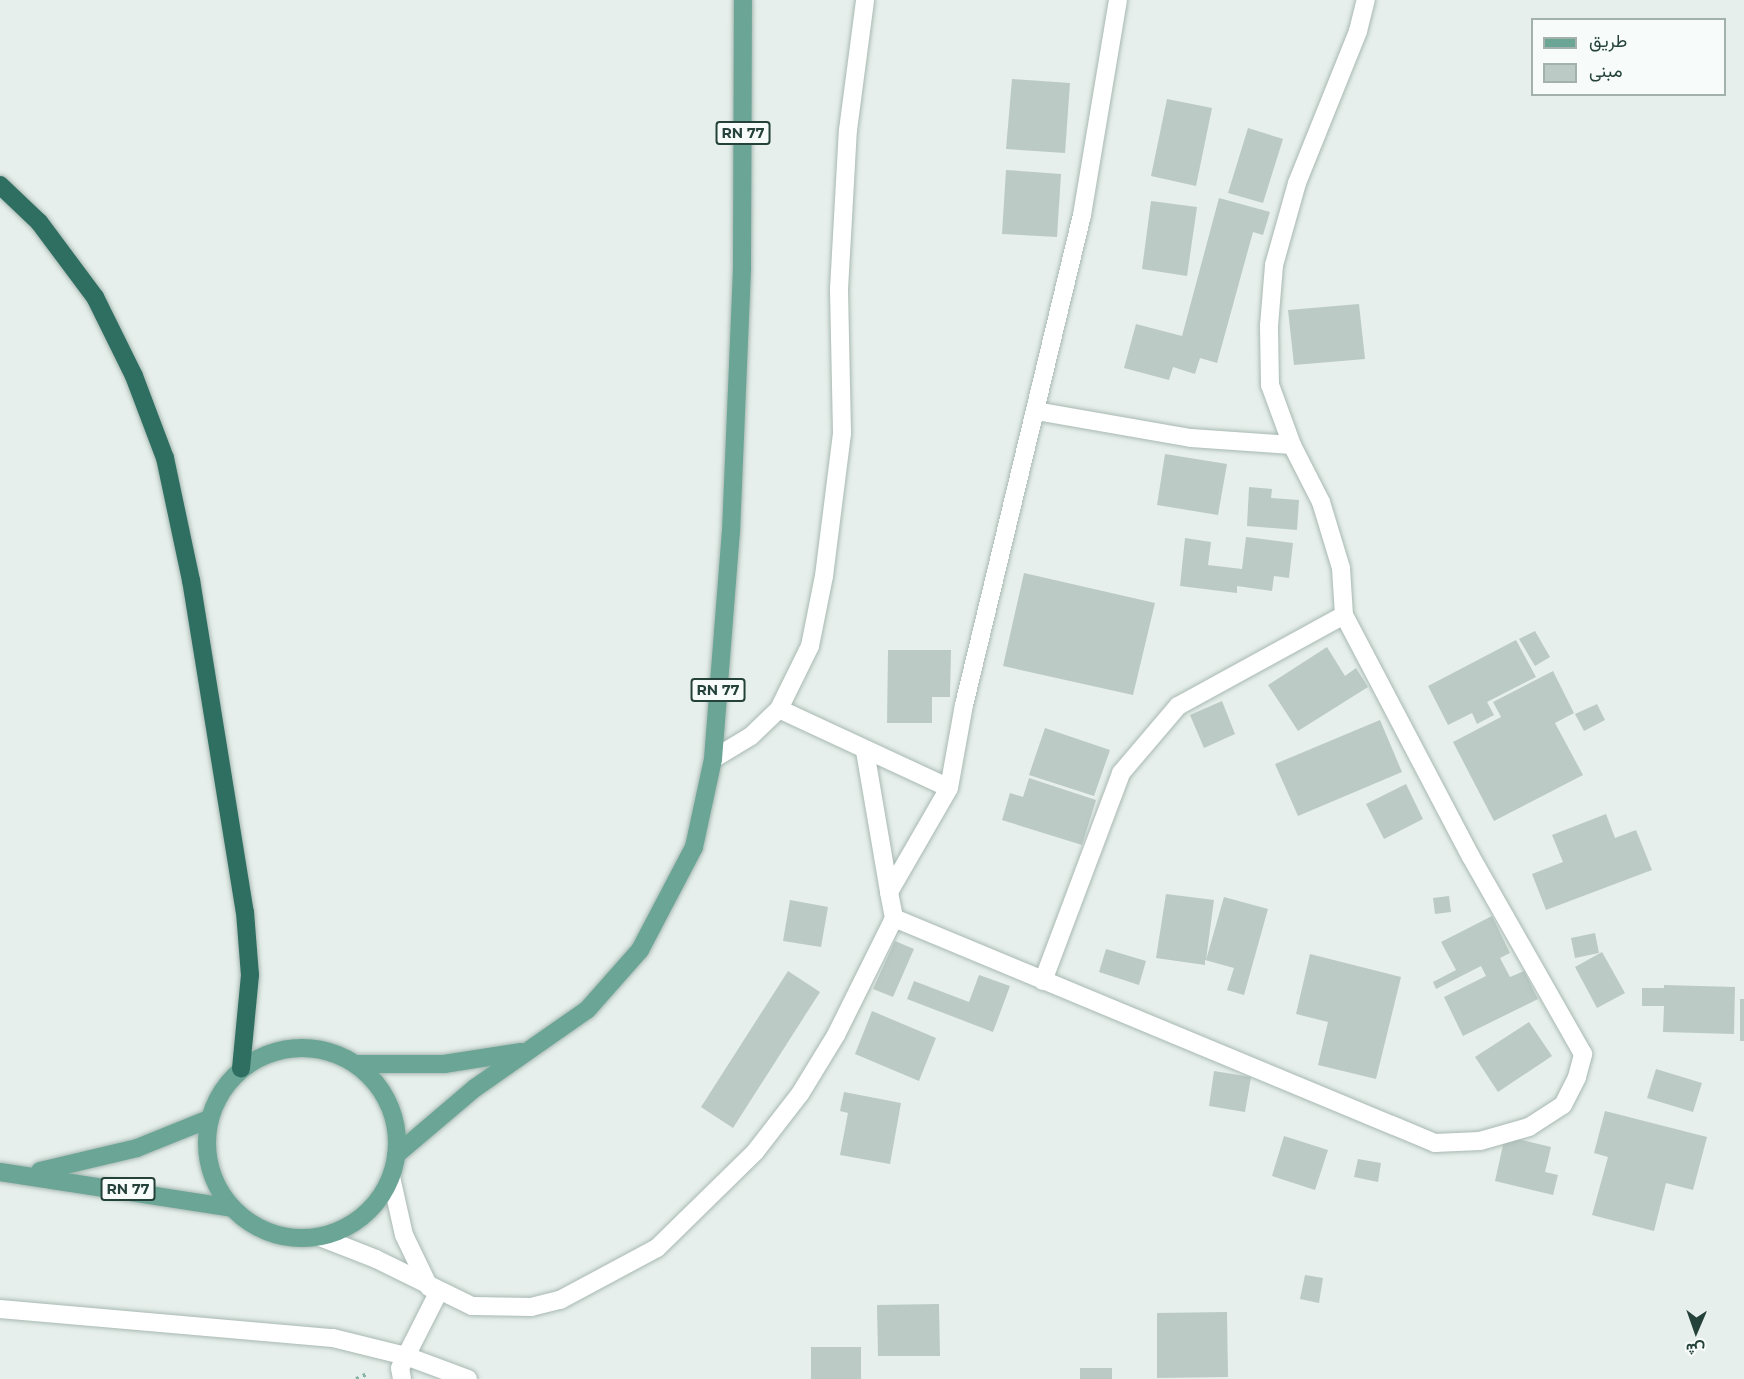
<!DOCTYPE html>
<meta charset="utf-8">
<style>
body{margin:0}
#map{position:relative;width:1744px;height:1379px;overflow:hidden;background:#e6efeb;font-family:Montserrat,Vazirmatn,sans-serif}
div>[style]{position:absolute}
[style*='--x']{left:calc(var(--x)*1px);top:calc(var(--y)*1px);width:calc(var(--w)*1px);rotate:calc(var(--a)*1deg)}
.building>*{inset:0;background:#bbcac4}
.path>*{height:4px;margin-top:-2px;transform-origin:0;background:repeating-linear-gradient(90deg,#86b3a5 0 3px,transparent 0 7.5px)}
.roads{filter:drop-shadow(0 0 2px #a8b8b2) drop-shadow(0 0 2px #a8b8b2)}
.street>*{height:18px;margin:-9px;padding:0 9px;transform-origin:9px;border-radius:9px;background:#fff}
.primary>*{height:18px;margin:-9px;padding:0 9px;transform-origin:9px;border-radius:9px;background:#6aa596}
.primary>.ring{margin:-9px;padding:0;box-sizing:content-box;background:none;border:18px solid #6aa596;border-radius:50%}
.highway>*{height:18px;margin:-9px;padding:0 9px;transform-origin:9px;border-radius:9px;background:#2f6f62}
span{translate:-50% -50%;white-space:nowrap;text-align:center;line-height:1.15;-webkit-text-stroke:4.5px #f7fbf9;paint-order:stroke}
.shield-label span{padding:2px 4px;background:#f7fbf9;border:2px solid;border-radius:4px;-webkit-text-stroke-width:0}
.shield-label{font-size:14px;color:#24423a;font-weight:700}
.legend{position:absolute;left:1531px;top:18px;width:195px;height:78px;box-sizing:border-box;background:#f7fbf9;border:2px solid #a3b1ad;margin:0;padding:8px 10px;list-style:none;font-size:18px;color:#24423a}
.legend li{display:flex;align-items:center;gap:12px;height:30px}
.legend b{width:30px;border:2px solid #a3b1ad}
.north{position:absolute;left:1666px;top:1301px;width:60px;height:60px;-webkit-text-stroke:4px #f7fbf9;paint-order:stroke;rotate:182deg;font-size:16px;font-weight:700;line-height:24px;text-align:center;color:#24423a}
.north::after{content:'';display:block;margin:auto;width:21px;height:27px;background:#24423a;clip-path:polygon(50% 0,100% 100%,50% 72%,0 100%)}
</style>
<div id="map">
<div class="building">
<div style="clip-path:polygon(1012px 79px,1070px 83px,1065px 153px,1006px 149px)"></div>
<div style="clip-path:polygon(1167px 99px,1212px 108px,1196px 186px,1151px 176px)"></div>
<div style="clip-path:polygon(1248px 128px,1283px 139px,1263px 203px,1228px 193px)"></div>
<div style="clip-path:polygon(1006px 170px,1061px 174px,1057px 237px,1002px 234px)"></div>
<div style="clip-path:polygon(1219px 198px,1270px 212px,1263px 235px,1253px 232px,1217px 363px,1200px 358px,1195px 374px,1173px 367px,1169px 380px,1124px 368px,1136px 324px,1182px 336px)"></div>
<div style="clip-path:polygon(1151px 201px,1197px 207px,1187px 276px,1142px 269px)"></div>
<div style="clip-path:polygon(1359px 304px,1365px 359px,1294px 365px,1288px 310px)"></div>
<div style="clip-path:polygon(1165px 454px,1227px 464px,1218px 515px,1157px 505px)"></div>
<div style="clip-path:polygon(1249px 487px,1272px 489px,1271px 498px,1299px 500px,1297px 530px,1247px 526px)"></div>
<div style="clip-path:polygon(1246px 537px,1293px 543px,1289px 578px,1274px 576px,1272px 591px,1237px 586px,1237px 593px,1180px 586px,1185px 538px,1211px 542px,1208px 565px,1242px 569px)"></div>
<div style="clip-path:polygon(1024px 573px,1155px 603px,1133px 695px,1003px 666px)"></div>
<div style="clip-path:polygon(1535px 631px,1550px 657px,1535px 666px,1519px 639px)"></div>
<div style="clip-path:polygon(1516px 640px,1536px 677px,1487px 702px,1494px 715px,1477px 724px,1472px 713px,1448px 725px,1428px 686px)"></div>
<div style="clip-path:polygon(1327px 647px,1345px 676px,1356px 668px,1368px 687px,1298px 731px,1268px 685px)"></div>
<div style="clip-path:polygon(888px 650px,951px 650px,950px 697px,932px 697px,932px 723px,887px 723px)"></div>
<div style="clip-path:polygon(1553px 671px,1574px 713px,1555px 723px,1583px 775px,1494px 821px,1453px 742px,1501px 717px,1493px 702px)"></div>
<div style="clip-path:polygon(1222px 701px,1235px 734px,1204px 748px,1190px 715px)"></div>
<div style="clip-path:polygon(1597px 704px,1605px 720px,1584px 731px,1575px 714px)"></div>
<div style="clip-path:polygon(1380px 720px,1402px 772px,1298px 816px,1275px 764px)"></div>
<div style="clip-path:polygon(1045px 728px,1110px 750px,1094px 796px,1029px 775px)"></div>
<div style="clip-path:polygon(1029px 778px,1096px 800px,1082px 845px,1002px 820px,1010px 793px,1023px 797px)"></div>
<div style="clip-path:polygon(1406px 784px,1423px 819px,1384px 839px,1366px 804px)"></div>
<div style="clip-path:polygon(1606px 814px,1615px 838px,1636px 830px,1652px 870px,1546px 910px,1532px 874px,1563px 862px,1552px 835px)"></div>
<div style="clip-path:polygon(1166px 894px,1214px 900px,1206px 960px,1224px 897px,1268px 909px,1244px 995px,1227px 990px,1234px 968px,1205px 960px,1205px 965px,1156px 958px)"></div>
<div style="clip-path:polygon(1449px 896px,1451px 912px,1435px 914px,1433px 898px)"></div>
<div style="clip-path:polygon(790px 900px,828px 907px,821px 947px,783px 941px)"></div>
<div style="clip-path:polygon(1492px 916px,1510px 953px,1500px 958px,1510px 977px,1524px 971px,1538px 999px,1463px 1036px,1444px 997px,1486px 976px,1481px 966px,1436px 989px,1433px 982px,1456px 970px,1441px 942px)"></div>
<div style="clip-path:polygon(1595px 933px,1599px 953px,1575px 958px,1571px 938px)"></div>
<div style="clip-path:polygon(895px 941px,914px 949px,893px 997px,873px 989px)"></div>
<div style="clip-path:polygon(1106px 949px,1146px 961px,1139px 985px,1099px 972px)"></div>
<div style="clip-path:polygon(1602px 952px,1625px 993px,1597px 1008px,1575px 967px)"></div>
<div style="clip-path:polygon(1310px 954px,1401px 977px,1376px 1079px,1318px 1065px,1328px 1022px,1296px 1014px)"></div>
<div style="clip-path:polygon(788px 971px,820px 992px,733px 1128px,701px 1107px)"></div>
<div style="clip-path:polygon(979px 975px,1010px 986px,993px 1032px,907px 999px,914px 981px,969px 1002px)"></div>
<div style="clip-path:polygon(1664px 985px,1735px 987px,1734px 1034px,1663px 1032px,1664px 1006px,1642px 1006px,1642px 988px,1664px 988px)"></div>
<div style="clip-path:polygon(1740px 999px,1744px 999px,1744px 1041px,1740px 1041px)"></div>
<div style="clip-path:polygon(872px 1011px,936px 1038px,919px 1081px,855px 1054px)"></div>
<div style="clip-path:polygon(1529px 1022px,1552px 1056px,1498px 1092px,1475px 1057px)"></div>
<div style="clip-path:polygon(1656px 1069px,1702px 1083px,1693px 1112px,1647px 1098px)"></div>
<div style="clip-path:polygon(1214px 1071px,1251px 1077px,1245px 1112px,1209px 1106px)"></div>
<div style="clip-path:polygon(844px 1092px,901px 1103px,890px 1164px,840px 1155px,848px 1113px,840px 1111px)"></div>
<div style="clip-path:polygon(1605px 1111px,1707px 1137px,1693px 1190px,1666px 1183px,1654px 1231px,1592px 1215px,1608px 1157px,1594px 1153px)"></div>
<div style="clip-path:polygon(1284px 1136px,1328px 1150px,1315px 1190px,1272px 1176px)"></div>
<div style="clip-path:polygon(1505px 1136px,1551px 1147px,1545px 1172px,1558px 1175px,1553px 1195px,1495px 1181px)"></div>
<div style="clip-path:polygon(1358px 1159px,1381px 1163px,1378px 1182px,1354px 1177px)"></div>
<div style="clip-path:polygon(1305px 1275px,1323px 1278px,1319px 1303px,1300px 1299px)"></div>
<div style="clip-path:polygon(939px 1304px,940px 1356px,878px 1356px,877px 1305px)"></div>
<div style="clip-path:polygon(1227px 1312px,1228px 1377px,1157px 1378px,1157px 1313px)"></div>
<div style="clip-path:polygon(811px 1347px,861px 1347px,861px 1379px,811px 1379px)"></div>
<div style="clip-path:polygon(1080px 1368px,1112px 1368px,1112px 1379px,1080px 1379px)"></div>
</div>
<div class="path">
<div style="--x:356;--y:1379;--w:12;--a:-24"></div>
</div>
<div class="roads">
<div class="street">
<div style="--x:1036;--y:411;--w:157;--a:9.9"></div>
<div style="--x:1191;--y:438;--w:101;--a:4"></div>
<div style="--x:779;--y:709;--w:187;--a:24.9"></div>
<div style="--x:865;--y:751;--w:143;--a:80.3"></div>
<div style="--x:713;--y:759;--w:44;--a:-31.2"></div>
<div style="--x:751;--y:736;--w:39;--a:-44"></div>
<div style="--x:779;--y:709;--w:70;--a:-63.8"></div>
<div style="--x:810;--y:646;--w:71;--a:-78.7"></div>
<div style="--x:824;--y:576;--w:144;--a:-82.8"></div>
<div style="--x:842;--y:433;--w:144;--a:-91.2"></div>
<div style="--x:839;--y:289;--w:159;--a:-86.8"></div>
<div style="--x:848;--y:130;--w:131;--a:-82.5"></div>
<div style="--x:894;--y:918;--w:586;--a:22.58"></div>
<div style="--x:1435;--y:1143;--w:45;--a:-2.5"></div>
<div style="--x:1480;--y:1141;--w:51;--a:-15.9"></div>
<div style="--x:1529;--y:1127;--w:40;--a:-32.9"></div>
<div style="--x:1563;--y:1105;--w:31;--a:-63"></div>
<div style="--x:1577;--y:1077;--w:24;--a:-75"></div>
<div style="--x:1583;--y:1054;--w:227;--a:-119.6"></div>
<div style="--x:1471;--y:857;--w:273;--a:-117.7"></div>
<div style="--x:1344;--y:615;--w:47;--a:-93.7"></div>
<div style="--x:1341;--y:568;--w:69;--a:-106.9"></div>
<div style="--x:1321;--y:502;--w:64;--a:-117"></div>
<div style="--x:1292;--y:445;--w:64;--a:-110.1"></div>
<div style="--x:1270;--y:385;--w:59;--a:-91"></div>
<div style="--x:1269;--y:326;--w:61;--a:-85.3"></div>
<div style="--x:1274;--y:265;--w:85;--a:-74.3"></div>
<div style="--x:1297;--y:183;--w:164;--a:-68.1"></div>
<div style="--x:1358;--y:31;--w:32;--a:-76"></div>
<div style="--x:1043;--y:981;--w:222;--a:-69.4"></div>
<div style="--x:1121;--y:773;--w:88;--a:-49.6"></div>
<div style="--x:1178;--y:706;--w:189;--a:-28.7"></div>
<div style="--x:391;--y:1177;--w:59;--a:77.4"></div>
<div style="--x:404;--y:1235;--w:58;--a:64.3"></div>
<div style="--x:320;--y:1237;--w:60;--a:21.4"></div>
<div style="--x:376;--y:1259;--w:107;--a:26.1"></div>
<div style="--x:472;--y:1306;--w:59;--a:1"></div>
<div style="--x:531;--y:1307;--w:30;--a:-14"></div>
<div style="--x:560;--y:1300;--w:110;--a:-28.2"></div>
<div style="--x:657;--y:1248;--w:137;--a:-44.4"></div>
<div style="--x:755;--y:1152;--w:73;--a:-52.2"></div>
<div style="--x:800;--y:1094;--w:69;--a:-58.6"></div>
<div style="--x:836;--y:1035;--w:131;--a:-63.6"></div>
<div style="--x:894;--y:918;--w:26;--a:-101"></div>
<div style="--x:889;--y:892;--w:120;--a:-60"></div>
<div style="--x:949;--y:788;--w:84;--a:-79.8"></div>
<div style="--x:964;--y:705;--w:504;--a:-76.46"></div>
<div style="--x:1082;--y:215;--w:218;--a:-80.5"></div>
<div style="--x:0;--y:1309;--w:334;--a:5"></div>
<div style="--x:333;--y:1338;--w:75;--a:13.9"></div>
<div style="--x:406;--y:1356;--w:66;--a:20.4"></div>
<div style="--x:402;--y:1379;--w:11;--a:-100"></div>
<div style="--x:400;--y:1368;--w:84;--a:-63.1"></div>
</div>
<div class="primary">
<div class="ring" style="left:207px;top:1048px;width:172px;height:172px"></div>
<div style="--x:356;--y:1064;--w:88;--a:0"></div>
<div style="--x:444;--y:1064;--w:78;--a:-8.9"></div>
<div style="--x:396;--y:1155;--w:104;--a:-40.3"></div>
<div style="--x:475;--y:1088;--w:136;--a:-34.9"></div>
<div style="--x:587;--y:1010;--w:80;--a:-48.5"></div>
<div style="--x:640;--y:950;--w:116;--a:-62.3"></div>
<div style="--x:694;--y:847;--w:90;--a:-77.8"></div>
<div style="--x:713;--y:759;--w:228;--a:-85.5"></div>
<div style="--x:731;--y:532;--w:265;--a:-87.6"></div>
<div style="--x:742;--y:267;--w:267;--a:-89.8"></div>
<div style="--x:40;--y:1171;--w:100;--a:-13.3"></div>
<div style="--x:137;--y:1148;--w:78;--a:-21.9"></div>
<div style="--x:0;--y:1172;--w:235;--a:8.8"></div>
</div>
<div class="highway">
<div style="--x:0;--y:185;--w:54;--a:43.5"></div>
<div style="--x:39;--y:222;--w:94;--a:53.3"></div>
<div style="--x:95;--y:297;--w:88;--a:63.7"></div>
<div style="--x:134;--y:376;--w:88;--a:69.3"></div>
<div style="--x:165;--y:458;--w:125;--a:78"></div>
<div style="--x:191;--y:580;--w:336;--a:80.8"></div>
<div style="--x:245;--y:912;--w:63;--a:85.5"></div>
<div style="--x:250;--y:975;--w:94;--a:95.5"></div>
</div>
</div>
<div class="shield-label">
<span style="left:743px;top:133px">RN 77</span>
<span style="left:718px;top:690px">RN 77</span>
<span style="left:128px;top:1189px">RN 77</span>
</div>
<ul class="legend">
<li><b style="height:8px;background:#6aa596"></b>طريق</li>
<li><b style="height:16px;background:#bbcac4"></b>مبنى</li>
</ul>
<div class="north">ش</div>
</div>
